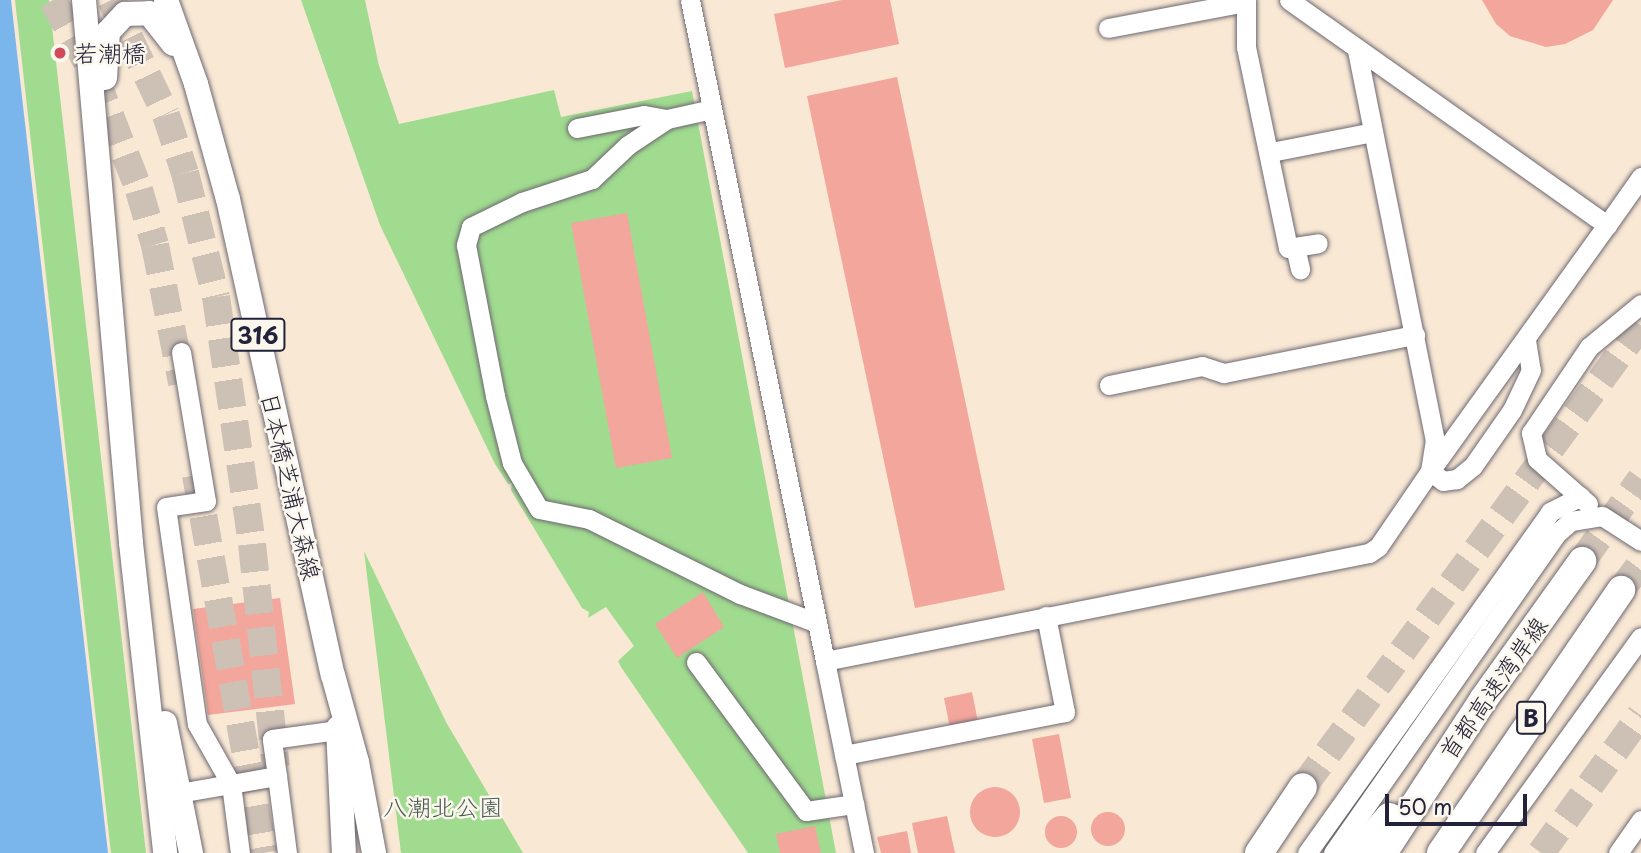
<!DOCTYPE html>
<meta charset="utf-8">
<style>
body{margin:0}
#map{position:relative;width:1641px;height:853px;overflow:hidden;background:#f8e8d4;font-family:"Playpen Sans","Klee One",sans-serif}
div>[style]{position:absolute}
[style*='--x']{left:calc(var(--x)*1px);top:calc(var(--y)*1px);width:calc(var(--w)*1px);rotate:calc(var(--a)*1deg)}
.green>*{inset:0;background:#a0db8f}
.water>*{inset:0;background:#7ab5ec}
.building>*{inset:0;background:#f3a69b}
.round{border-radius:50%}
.highway-tunnel>*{height:28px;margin-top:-14px;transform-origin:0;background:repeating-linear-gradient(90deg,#cdc0b5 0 28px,transparent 0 42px)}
.roads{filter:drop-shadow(0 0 2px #6d6771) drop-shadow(0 0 2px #6d6771)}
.minor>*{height:19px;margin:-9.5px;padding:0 9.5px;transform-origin:9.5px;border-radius:9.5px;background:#fff}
.major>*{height:24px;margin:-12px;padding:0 12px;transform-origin:12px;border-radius:12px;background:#fff}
.highway>*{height:28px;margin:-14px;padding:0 14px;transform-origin:14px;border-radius:14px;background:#fff}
.dots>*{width:19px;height:19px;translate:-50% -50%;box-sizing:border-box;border:4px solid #fbf7ec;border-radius:50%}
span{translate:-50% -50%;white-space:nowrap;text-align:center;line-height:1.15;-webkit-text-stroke:5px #fbf7ec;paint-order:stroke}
.shield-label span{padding:2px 5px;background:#fbf7ec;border:2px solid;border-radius:5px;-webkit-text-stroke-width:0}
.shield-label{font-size:23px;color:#22223b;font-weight:700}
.poi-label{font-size:24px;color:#22223b}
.left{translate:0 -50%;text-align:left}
.street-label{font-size:24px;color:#22223b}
.park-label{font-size:24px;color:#485a54}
.scale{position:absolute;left:1385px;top:794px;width:142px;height:32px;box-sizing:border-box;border:4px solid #22223b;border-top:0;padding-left:9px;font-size:21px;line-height:24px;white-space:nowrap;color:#22223b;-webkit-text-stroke:5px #fbf7ec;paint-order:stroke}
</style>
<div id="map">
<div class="green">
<div style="clip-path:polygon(15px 0,49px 0,146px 853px,111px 853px)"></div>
<div style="clip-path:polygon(301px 0,365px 0,379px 66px,399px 124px,554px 90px,561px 117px,692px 91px,836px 853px,748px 853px,621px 667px,618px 661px,634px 646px,606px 607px,588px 618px,589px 612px,582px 608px,511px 490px,512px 483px,508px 484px,495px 464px,380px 225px)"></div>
<div style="clip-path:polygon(364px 551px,446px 722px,523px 853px,401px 853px)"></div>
</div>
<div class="water">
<div style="clip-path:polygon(0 0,11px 0,108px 853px,0 853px)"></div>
</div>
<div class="building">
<div style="clip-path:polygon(842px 0,890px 0,899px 44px,785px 68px,774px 14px)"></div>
<div style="clip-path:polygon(1482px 0,1613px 0,1593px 30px,1565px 44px,1546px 47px,1510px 36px,1496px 24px)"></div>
<div style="clip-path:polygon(897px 77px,1005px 590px,915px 608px,807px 96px)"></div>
<div style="clip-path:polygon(627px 213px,672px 458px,616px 468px,571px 223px)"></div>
<div style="clip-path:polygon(703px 592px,724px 627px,677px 658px,655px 624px)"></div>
<div style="clip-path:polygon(280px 598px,295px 704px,208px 715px,193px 609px)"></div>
<div style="clip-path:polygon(972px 692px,978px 722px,950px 728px,944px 698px)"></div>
<div style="clip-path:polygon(1059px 734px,1071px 798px,1044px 803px,1032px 739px)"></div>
<div class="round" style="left:970px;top:787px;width:50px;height:50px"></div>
<div class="round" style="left:1091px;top:812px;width:34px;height:34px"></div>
<div style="clip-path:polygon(947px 816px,955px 853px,918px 853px,912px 823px)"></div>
<div class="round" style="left:1045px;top:816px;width:32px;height:32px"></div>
<div style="clip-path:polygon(815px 826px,821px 853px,780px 853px,776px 834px)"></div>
<div style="clip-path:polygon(907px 831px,911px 853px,881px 853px,877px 837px)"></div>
</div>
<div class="highway-tunnel">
<div style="--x:53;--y:0;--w:88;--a:61.4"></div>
<div style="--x:95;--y:77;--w:121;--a:68.7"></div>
<div style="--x:139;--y:190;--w:57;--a:73.8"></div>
<div style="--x:155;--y:245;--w:141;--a:78.9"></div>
<div style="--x:111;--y:0;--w:127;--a:64.4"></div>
<div style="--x:166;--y:115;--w:61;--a:71.9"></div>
<div style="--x:185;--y:173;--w:128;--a:76"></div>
<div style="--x:216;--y:297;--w:250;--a:81.7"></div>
<div style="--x:252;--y:544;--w:224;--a:83.9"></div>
<div style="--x:196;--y:475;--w:384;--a:79.9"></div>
<div style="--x:1582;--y:561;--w:101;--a:-54.3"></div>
<div style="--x:1621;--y:590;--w:34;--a:-53"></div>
<div style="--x:1303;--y:787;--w:572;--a:-53.81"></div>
<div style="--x:1541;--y:853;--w:170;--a:-54.1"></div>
</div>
<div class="roads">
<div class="minor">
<div style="--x:690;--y:0;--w:675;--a:78.46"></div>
<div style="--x:825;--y:661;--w:555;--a:-11.23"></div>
<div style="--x:1369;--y:553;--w:11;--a:-34"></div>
<div style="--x:1378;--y:547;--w:92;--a:-55.6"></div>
<div style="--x:1430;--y:471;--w:30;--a:-81"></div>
<div style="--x:1435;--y:441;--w:400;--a:-101.3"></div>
<div style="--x:1246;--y:0;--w:47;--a:90"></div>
<div style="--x:1246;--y:47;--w:205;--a:78.2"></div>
<div style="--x:1288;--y:248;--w:30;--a:-9"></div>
<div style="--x:1289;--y:0;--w:390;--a:35.3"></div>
<div style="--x:1607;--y:225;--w:59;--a:-54.7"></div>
<div style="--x:1108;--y:28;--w:139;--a:-10.7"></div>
<div style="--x:712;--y:109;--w:46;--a:167.5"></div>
<div style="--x:667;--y:119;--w:47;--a:146.3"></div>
<div style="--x:628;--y:145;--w:50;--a:136.6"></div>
<div style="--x:592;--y:179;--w:74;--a:161.8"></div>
<div style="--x:522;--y:202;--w:57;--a:153.9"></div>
<div style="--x:471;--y:227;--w:19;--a:106"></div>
<div style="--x:466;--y:245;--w:154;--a:79.1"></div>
<div style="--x:495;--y:396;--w:69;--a:75.8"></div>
<div style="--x:512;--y:463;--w:53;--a:59.6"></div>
<div style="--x:539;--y:509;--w:51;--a:11.3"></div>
<div style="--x:589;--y:519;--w:169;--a:26.4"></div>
<div style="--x:740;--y:594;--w:82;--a:20.6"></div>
<div style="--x:577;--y:128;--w:68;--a:-11"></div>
<div style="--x:644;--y:115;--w:23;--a:10"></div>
<div style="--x:1271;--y:152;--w:104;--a:-11.1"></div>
<div style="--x:1295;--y:247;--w:23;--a:77"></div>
<div style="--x:1526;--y:340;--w:30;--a:81"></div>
<div style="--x:1531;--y:370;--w:44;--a:115.4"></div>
<div style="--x:1512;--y:410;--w:68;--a:124.9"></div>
<div style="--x:1473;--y:466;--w:21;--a:141"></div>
<div style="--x:1457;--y:479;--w:14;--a:172"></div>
<div style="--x:1443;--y:481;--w:16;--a:-142"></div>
<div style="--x:1430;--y:471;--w:303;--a:-54.3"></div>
<div style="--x:181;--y:352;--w:151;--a:80.5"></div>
<div style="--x:206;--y:501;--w:40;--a:171.5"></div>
<div style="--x:166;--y:507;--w:219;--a:81.9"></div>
<div style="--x:197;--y:724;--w:69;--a:60.5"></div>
<div style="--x:231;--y:784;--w:47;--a:-9.9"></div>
<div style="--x:277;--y:776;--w:78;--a:82.6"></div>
<div style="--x:1109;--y:385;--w:95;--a:-11.5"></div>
<div style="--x:1202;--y:366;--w:23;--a:18"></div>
<div style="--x:1224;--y:373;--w:195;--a:-11.3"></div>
<div style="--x:1588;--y:504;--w:68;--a:-138.6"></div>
<div style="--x:1537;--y:459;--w:27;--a:-103"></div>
<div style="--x:1531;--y:433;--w:104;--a:-56"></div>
<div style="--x:1589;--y:347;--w:67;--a:-39.6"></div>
<div style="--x:825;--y:661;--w:196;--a:78.5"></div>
<div style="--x:696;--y:662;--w:185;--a:53.6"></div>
<div style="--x:806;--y:811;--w:49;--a:-8.3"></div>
<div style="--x:844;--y:755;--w:225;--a:-11"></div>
<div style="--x:1065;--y:712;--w:98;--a:-101.2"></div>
<div style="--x:277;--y:776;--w:37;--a:-98"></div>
<div style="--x:272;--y:739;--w:67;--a:-7.8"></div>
<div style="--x:179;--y:793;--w:53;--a:-9.8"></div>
<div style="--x:231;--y:784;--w:70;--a:82.6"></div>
<div style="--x:1307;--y:853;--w:419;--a:-54.5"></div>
<div style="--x:1550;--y:512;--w:34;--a:-27"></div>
<div style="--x:1333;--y:853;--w:389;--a:-55"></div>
<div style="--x:1556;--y:534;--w:20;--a:-41"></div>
<div style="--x:1571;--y:521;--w:31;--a:-9"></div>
<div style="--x:1602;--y:516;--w:46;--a:32.7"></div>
<div style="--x:1485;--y:853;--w:266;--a:-54.2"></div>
<div style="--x:1618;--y:853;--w:40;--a:-55.1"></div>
</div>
<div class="major">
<div style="--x:84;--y:0;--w:545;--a:85.05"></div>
<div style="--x:131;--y:543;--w:312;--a:83.7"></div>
<div style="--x:166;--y:0;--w:89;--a:70.3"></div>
<div style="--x:196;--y:84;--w:119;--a:74.5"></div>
<div style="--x:228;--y:199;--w:487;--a:77.6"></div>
<div style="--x:333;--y:675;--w:90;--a:74.6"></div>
<div style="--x:357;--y:762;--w:93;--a:79.4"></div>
<div style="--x:105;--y:78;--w:46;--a:-86.3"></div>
<div style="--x:108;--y:32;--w:25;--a:-47"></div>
<div style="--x:125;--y:14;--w:24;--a:-2"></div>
<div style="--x:149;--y:13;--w:39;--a:52"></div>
<div style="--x:165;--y:723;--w:133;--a:78.7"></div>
<div style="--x:338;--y:728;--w:125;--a:87.3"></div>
</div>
<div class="highway">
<div style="--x:1259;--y:853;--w:79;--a:-56.3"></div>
<div style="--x:1359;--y:853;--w:47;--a:-50.2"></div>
<div style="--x:1383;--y:853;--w:183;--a:-56.8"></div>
<div style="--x:1483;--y:700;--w:171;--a:-54.5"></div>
<div style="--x:1441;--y:853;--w:319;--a:-55.6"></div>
</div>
</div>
<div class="dots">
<div style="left:60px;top:53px;background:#d1495b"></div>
</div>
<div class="shield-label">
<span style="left:258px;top:335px">316</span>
<span style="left:1531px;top:718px">B</span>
</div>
<div class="poi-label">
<span class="left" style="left:74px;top:53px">若潮橋</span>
</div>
<div class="street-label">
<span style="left:291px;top:486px;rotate:77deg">日本橋芝浦大森線</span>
<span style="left:1493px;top:688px;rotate:-55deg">首都高速湾岸線</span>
</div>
<div class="park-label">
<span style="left:443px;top:807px">八潮北公園</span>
</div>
<div class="scale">50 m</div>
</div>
